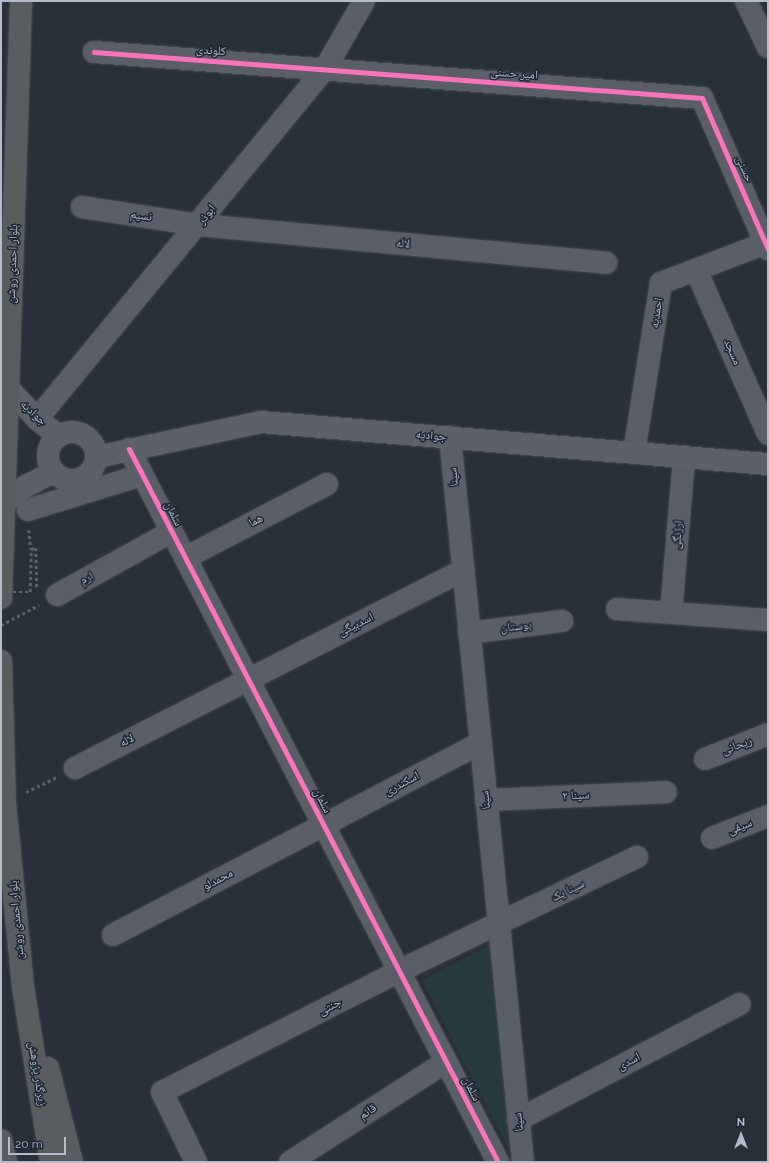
<!DOCTYPE html>
<meta charset="utf-8">
<style>
body{margin:0}
#map{position:relative;width:769px;height:1163px;overflow:hidden;background:#2a3038;font-family:Raleway,"Noto Naskh Arabic",sans-serif}
div>[style]{position:absolute}
[style*='--x']{left:calc(var(--x)*1px);top:calc(var(--y)*1px);width:calc(var(--w)*1px);rotate:calc(var(--a)*1deg)}
.green>*{inset:0;background:#273a3e}
.path>*{height:2.5px;margin-top:-1.25px;transform-origin:0;background:repeating-linear-gradient(90deg,#5d636a 0 3px,transparent 0 6px)}
.roads{filter:drop-shadow(0 0 1px #484c53) drop-shadow(0 0 1px #484c53)}
.minor>*{height:22px;margin:-11px;padding:0 11px;transform-origin:11px;border-radius:11px;background:#5a5e66}
.major>*{height:22px;margin:-11px;padding:0 11px;transform-origin:11px;border-radius:11px;background:#5c6168}
.major>.ring{margin:-11px;padding:0;box-sizing:content-box;background:none;border:22px solid #5c6168;border-radius:50%}
.highway>*{height:22px;margin:-11px;padding:0 11px;transform-origin:11px;border-radius:11px;background:#5a5d60}
.path-bridge>*{height:2.5px;margin-top:-1.25px;transform-origin:0;background:repeating-linear-gradient(90deg,#5d636a 0 3px,transparent 0 6px)}
.cycleway>*{height:5px;margin:-2.5px;padding:0 2.5px;transform-origin:2.5px;border-radius:2.5px;background:#fb73b8}
span{translate:-50% -50%;white-space:nowrap;text-align:center;line-height:1.15;-webkit-text-stroke:3px #1d2633;paint-order:stroke}
.street-label{font-size:12px;color:#b4bcc9}
.frame{position:absolute;inset:0;border:2px solid #b4bcc9;pointer-events:none}
.north{position:absolute;left:721px;top:1115px;width:40px;height:40px;-webkit-text-stroke:3px #1d2633;paint-order:stroke;rotate:0deg;font-size:11px;font-weight:700;line-height:16px;text-align:center;color:#b4bcc9}
.north::after{content:'';display:block;margin:auto;width:14px;height:18px;background:#b4bcc9;clip-path:polygon(50% 0,100% 100%,50% 72%,0 100%)}
.scale{position:absolute;left:8px;top:1137px;width:58px;height:18px;box-sizing:border-box;border:2px solid #b4bcc9;border-top:0;padding-left:5px;font-size:12px;line-height:14px;white-space:nowrap;color:#b4bcc9;-webkit-text-stroke:3px #1d2633;paint-order:stroke}
</style>
<div id="map">
<div class="green">
<div style="clip-path:polygon(490px 945px,510px 1151px,422px 980px)"></div>
</div>
<div class="path">
<div style="--x:29;--y:530;--w:19;--a:84"></div>
<div style="--x:31;--y:549;--w:5;--a:-11"></div>
<div style="--x:36;--y:548;--w:40;--a:88.6"></div>
<div style="--x:30;--y:592;--w:43;--a:-88.7"></div>
<div style="--x:1;--y:625;--w:43;--a:-27.8"></div>
<div style="--x:26;--y:792;--w:34;--a:-26"></div>
</div>
<div class="roads">
<div class="minor">
<div style="--x:746;--y:1;--w:51;--a:64.4"></div>
<div style="--x:94;--y:52;--w:610;--a:4.33"></div>
<div style="--x:702;--y:98;--w:165;--a:66.4"></div>
<div style="--x:82;--y:207;--w:118;--a:8.7"></div>
<div style="--x:199;--y:225;--w:409;--a:5.3"></div>
<div style="--x:696;--y:270;--w:179;--a:66.3"></div>
<div style="--x:37;--y:419;--w:453;--a:-50.6"></div>
<div style="--x:325;--y:69;--w:78;--a:-60.2"></div>
<div style="--x:450;--y:437;--w:729;--a:84.25"></div>
<div style="--x:129;--y:449;--w:803;--a:62.64"></div>
<div style="--x:634;--y:453;--w:172;--a:-81"></div>
<div style="--x:661;--y:283;--w:112;--a:-20.9"></div>
<div style="--x:28;--y:510;--w:119;--a:-17.1"></div>
<div style="--x:185;--y:558;--w:160;--a:-27.5"></div>
<div style="--x:57;--y:595;--w:130;--a:-28.9"></div>
<div style="--x:617;--y:609;--w:151;--a:4.2"></div>
<div style="--x:671;--y:613;--w:157;--a:-85.2"></div>
<div style="--x:469;--y:633;--w:94;--a:-7.4"></div>
<div style="--x:705;--y:759;--w:68;--a:-21.6"></div>
<div style="--x:75;--y:768;--w:436;--a:-27"></div>
<div style="--x:486;--y:800;--w:180;--a:-2.5"></div>
<div style="--x:712;--y:838;--w:60;--a:-21.4"></div>
<div style="--x:113;--y:935;--w:415;--a:-27.6"></div>
<div style="--x:518;--y:1120;--w:250;--a:-27.6"></div>
<div style="--x:196;--y:1162;--w:78;--a:-115.9"></div>
<div style="--x:162;--y:1092;--w:266;--a:-27"></div>
<div style="--x:399;--y:971;--w:264;--a:-25.6"></div>
<div style="--x:290;--y:1162;--w:185;--a:-32.7"></div>
</div>
<div class="major">
<div style="--x:9;--y:389;--w:41;--a:47"></div>
<div style="--x:37;--y:419;--w:28;--a:38"></div>
<div class="ring" style="left:48px;top:432px;width:26px;height:26px"></div>
<div style="--x:97;--y:457;--w:168;--a:-12"></div>
<div style="--x:261;--y:422;--w:509;--a:4.74"></div>
<div style="--x:5;--y:502;--w:26;--a:-37"></div>
<div style="--x:26;--y:486;--w:31;--a:-27"></div>
</div>
<div class="highway">
<div style="--x:1;--y:598;--w:597;--a:-88.08"></div>
<div style="--x:1;--y:661;--w:142;--a:88.4"></div>
<div style="--x:5;--y:803;--w:185;--a:84.4"></div>
<div style="--x:23;--y:987;--w:177;--a:80.9"></div>
<div style="--x:48;--y:1068;--w:97;--a:75.7"></div>
<div style="--x:1;--y:1140;--w:23;--a:77"></div>
</div>
</div>
<div class="path-bridge">
<div style="--x:1;--y:592;--w:29;--a:0"></div>
</div>
<div class="cycleway">
<div style="--x:94;--y:52;--w:610;--a:4.33"></div>
<div style="--x:702;--y:98;--w:165;--a:66.4"></div>
<div style="--x:129;--y:449;--w:803;--a:62.64"></div>
</div>
<div class="street-label">
<span style="left:211px;top:51px;rotate:4deg">کلوندی</span>
<span style="left:514px;top:74px;rotate:4deg">امیر حسنی</span>
<span style="left:744px;top:169px;rotate:66deg">حسنی</span>
<span style="left:207px;top:215px;rotate:-51deg">ابوذر</span>
<span style="left:141px;top:216px;rotate:8deg">نسیم</span>
<span style="left:403px;top:244px;rotate:5deg">لاله</span>
<span style="left:13px;top:264px;rotate:-88deg">بلوار احمدی روشن</span>
<span style="left:657px;top:313px;rotate:-81deg">احمدیه</span>
<span style="left:732px;top:352px;rotate:66deg">مسجد</span>
<span style="left:33px;top:413px;rotate:43deg">جوادیه</span>
<span style="left:431px;top:436px;rotate:5deg">جوادیه</span>
<span style="left:454px;top:477px;rotate:-96deg">سینا</span>
<span style="left:173px;top:514px;rotate:63deg">سلمان</span>
<span style="left:256px;top:521px;rotate:-27deg">هما</span>
<span style="left:678px;top:535px;rotate:-85deg">ارژنگی</span>
<span style="left:87px;top:579px;rotate:-29deg">ارم</span>
<span style="left:356px;top:625px;rotate:-27deg">اسدبیگی</span>
<span style="left:516px;top:627px;rotate:-7deg">بوستان</span>
<span style="left:127px;top:741px;rotate:-27deg">لاله</span>
<span style="left:737px;top:746px;rotate:-21deg">ریحانی</span>
<span style="left:402px;top:784px;rotate:-28deg">اسکندری</span>
<span style="left:576px;top:796px;rotate:-3deg">سینا ۲</span>
<span style="left:486px;top:800px;rotate:-96deg">سینا</span>
<span style="left:322px;top:801px;rotate:63deg">سلمان</span>
<span style="left:740px;top:827px;rotate:-21deg">سیفی</span>
<span style="left:218px;top:880px;rotate:-28deg">محمدلو</span>
<span style="left:568px;top:891px;rotate:-26deg">سینا یک</span>
<span style="left:17px;top:920px;rotate:-95deg">بلوار احمدی روشن</span>
<span style="left:330px;top:1007px;rotate:-27deg">جنتی</span>
<span style="left:629px;top:1062px;rotate:-28deg">اسدی</span>
<span style="left:37px;top:1074px;rotate:81deg">زیرگذر پژوهش</span>
<span style="left:471px;top:1089px;rotate:63deg">سلمان</span>
<span style="left:368px;top:1112px;rotate:-33deg">قائم</span>
<span style="left:519px;top:1122px;rotate:-96deg">سینا</span>
</div>
<div class="frame"></div>
<div class="north">N</div>
<div class="scale">20 m</div>
</div>
